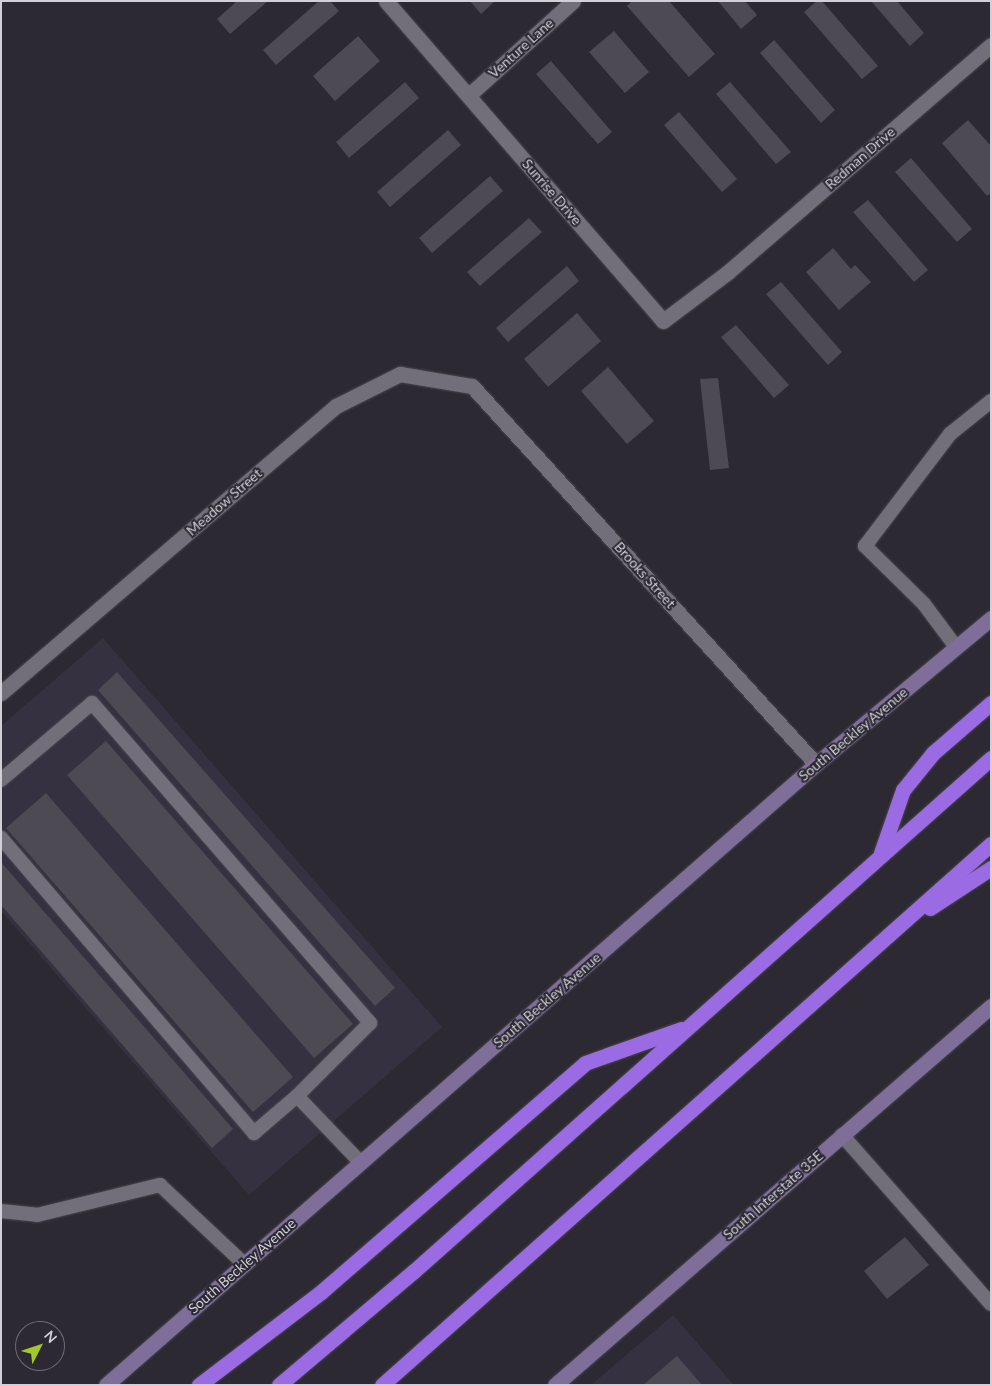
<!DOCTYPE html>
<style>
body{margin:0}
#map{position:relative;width:992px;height:1386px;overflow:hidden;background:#2c2932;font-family:Lato,sans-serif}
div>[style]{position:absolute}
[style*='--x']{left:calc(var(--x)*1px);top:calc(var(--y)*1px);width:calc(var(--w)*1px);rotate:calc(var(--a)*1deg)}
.built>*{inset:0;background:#353140}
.building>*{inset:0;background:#4d4a54}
.roads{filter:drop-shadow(0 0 1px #49474f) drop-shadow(0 0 1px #49474f)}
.service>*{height:14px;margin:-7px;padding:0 7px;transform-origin:7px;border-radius:7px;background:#736f7a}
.minor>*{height:15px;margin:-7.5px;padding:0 7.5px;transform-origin:7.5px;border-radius:7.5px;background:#736f7a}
.secondary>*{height:15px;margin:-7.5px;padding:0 7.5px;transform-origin:7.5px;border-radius:7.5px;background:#7f6e9a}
.motorway>*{height:15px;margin:-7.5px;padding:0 7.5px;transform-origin:7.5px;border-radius:7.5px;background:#9a6be3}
span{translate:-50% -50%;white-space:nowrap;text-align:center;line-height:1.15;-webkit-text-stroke:4px #2c2932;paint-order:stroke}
.street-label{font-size:14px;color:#d2d0d6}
.frame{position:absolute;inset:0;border:2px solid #d2d0d6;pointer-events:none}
.north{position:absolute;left:15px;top:1321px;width:50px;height:50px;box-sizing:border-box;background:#2c2932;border:1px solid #6e6c74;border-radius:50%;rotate:49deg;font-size:14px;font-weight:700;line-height:20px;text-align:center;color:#d2d0d6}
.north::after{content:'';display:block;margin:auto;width:18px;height:22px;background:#a1c929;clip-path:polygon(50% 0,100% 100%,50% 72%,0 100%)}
</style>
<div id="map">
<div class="built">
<div style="clip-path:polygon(103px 638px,442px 1027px,249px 1195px,1px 911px,1px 726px)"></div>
<div style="clip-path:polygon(673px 1315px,734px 1385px,591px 1385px)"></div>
</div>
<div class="building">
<div style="clip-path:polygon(237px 1px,268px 1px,230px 34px,217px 19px)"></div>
<div style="clip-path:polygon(319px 1px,330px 1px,339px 11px,276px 65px,263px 50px)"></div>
<div style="clip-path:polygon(470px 1px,495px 1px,481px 14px)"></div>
<div style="clip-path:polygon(632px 1px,669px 1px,715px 54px,689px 77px,627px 6px)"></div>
<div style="clip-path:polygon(718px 1px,745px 1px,757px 15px,741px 29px)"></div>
<div style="clip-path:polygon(817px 1px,822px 1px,878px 66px,862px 79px,804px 12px)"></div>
<div style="clip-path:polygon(871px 1px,897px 1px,924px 33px,910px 46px)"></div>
<div style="clip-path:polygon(614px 31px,649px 72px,625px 93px,589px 52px)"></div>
<div style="clip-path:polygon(358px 36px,380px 61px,335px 101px,313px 76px)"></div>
<div style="clip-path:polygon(774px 40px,835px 110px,821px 123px,760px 53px)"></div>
<div style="clip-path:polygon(551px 61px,612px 132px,598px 144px,536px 74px)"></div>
<div style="clip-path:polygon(405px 82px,419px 98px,349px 158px,336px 142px)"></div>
<div style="clip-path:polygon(730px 82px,791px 152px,776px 164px,716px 94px)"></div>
<div style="clip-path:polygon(679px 112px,737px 179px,722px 192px,664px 125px)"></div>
<div style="clip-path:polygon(968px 120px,991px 146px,991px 193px,987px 196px,942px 143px)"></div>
<div style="clip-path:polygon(448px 130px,461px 145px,390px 207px,377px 192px)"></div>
<div style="clip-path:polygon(911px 158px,972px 229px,957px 242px,895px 172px)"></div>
<div style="clip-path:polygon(490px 176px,503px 191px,432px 253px,419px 238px)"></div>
<div style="clip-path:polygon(868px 200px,928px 270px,914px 282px,853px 212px)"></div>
<div style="clip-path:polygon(529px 218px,542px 232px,480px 286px,467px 272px)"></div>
<div style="clip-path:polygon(833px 248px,851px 269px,855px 265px,871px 282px,839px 310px,806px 272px)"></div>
<div style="clip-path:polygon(567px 266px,579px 281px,508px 342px,496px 328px)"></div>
<div style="clip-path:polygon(781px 282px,842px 352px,828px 365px,766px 294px)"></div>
<div style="clip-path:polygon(577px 313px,601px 341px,548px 387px,524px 359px)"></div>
<div style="clip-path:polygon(736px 325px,789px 385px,774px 398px,721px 337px)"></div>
<div style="clip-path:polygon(608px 367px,654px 421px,627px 444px,581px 391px)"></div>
<div style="clip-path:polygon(718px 378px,729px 468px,710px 470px,700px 379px)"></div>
<div style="clip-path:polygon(117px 672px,395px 988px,375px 1006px,98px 690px)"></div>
<div style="clip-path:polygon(106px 741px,353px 1024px,314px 1058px,67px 775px)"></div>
<div style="clip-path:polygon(46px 793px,293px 1077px,253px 1112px,6px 828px)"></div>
<div style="clip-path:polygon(1px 862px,233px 1129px,212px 1148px,1px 905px)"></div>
<div style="clip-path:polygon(905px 1237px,929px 1265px,887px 1299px,864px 1271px)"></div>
<div style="clip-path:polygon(677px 1356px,702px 1385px,643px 1385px)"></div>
</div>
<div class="roads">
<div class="service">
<div style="--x:956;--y:647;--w:54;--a:-126.7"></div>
<div style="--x:924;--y:604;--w:83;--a:-135.5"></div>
<div style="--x:865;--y:546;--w:141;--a:-52.8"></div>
<div style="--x:950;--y:434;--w:53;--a:-38.8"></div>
<div style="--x:1;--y:780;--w:119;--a:-40.2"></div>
<div style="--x:92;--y:703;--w:424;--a:49"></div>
<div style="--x:370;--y:1023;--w:103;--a:135"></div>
<div style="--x:297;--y:1096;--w:57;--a:139.3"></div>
<div style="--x:254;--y:1133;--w:389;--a:-130.6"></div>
<div style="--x:297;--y:1096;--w:93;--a:46.3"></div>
<div style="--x:842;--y:1135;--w:225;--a:48.6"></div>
<div style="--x:1;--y:1211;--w:36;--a:6"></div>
<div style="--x:37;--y:1215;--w:127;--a:-13.7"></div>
<div style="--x:160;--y:1185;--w:115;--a:43.2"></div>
</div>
<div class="minor">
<div style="--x:386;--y:1;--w:423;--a:49.1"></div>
<div style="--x:663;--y:321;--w:81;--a:-37"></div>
<div style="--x:728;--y:272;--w:347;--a:-40.8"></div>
<div style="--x:469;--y:95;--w:140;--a:-42.1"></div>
<div style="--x:1;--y:693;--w:441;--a:-40.6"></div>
<div style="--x:336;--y:406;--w:72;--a:-26.6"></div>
<div style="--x:400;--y:374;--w:73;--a:9.5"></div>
<div style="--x:472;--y:386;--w:511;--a:47.7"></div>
</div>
<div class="secondary">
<div style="--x:106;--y:1385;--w:943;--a:-41.17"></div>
<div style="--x:816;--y:764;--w:228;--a:-39.8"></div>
<div style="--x:555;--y:1385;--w:578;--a:-41"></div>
</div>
<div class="motorway">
<div style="--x:881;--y:853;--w:67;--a:-70.8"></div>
<div style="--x:903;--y:790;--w:48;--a:-51"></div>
<div style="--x:933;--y:753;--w:77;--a:-40.8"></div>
<div style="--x:930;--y:908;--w:73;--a:-33.3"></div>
<div style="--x:199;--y:1385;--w:153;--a:-37.3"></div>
<div style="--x:321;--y:1292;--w:349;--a:-40.9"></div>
<div style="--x:585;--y:1063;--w:102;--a:-19.5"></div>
<div style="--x:279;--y:1385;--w:177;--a:-40.2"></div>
<div style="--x:414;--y:1271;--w:772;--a:-41.64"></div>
<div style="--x:382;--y:1385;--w:815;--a:-41.62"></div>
</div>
</div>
<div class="street-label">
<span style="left:521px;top:48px;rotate:-42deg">Venture Lane</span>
<span style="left:860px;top:158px;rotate:-41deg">Redman Drive</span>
<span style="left:552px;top:192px;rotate:49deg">Sunrise Drive</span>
<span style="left:224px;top:502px;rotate:-41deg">Meadow Street</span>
<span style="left:645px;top:575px;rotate:48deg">Brooks Street</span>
<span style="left:853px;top:734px;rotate:-40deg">South Beckley Avenue</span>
<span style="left:547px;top:1000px;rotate:-41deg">South Beckley Avenue</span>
<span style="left:773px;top:1195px;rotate:-41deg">South Interstate 35E</span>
<span style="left:242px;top:1266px;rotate:-41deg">South Beckley Avenue</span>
</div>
<div class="frame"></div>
<div class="north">N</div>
</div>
